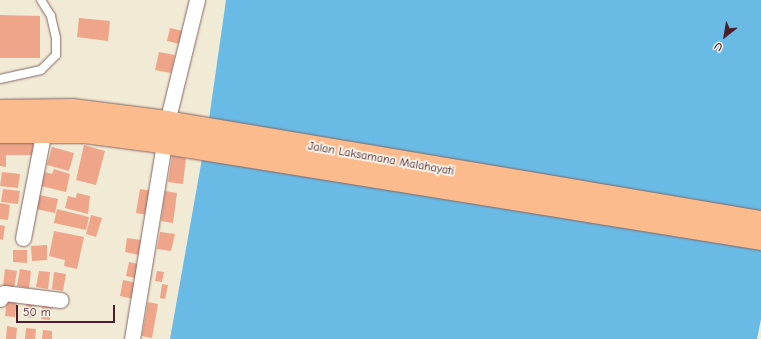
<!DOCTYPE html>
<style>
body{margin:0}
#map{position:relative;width:761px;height:339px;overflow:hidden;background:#f1ead4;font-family:"Comic Neue",sans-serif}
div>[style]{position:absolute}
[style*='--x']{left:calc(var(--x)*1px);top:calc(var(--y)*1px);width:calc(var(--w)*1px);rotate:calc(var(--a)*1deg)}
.water>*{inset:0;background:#69bbe5}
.building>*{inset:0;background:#eea589}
.roads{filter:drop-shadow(0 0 1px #846666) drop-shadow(0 0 1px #846666)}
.service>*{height:8px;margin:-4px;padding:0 4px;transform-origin:4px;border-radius:4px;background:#fff}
.minor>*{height:15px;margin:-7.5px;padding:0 7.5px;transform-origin:7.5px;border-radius:7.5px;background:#fff}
.trunk>*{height:22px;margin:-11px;padding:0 11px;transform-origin:11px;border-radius:11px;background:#fbbb8d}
span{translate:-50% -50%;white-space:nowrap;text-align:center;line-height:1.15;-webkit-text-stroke:4px #f7f3e8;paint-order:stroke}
.street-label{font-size:12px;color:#4a1f2b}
.north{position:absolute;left:705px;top:16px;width:40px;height:40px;-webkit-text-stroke:3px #f7f3e8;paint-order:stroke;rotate:211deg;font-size:11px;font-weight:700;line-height:16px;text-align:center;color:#4a1f2b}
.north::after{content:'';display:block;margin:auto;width:14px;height:18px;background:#4a1f2b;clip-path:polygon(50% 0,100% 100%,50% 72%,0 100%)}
.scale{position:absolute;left:16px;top:305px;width:99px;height:18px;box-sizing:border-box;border:2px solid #4a1f2b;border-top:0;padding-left:5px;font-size:12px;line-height:14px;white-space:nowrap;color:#4a1f2b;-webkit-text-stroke:3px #f7f3e8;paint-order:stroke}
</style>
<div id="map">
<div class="water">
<div style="clip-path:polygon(226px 0,761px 0,761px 319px,757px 339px,170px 339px,209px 119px)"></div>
</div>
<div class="building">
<div style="clip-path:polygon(0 15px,40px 16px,40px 58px,0 58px)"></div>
<div style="clip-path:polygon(79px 18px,110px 21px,108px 41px,77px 37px)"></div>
<div style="clip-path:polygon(170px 28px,183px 31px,180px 44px,167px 41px)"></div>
<div style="clip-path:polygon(159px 52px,175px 55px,171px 73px,155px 70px)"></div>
<div style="clip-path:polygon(0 136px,33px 140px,33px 155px,6px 155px,6px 167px,0 166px)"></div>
<div style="clip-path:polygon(84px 145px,105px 151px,96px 185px,76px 180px)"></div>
<div style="clip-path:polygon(52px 147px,74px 153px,69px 171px,47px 165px)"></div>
<div style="clip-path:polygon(172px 156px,186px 158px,183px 184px,168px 182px)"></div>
<div style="clip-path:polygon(54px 169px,70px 174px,66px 192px,41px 186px,45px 172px,52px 174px)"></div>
<div style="clip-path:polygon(2px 172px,20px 174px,18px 188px,0 186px)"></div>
<div style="clip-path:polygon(3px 189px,20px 191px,18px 204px,1px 202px)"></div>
<div style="clip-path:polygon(140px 189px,152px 191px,148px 215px,136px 213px)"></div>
<div style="clip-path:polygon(165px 191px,177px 193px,173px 223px,161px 221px)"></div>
<div style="clip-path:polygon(77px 193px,90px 196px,88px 214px,65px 208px,68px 196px,76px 198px)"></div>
<div style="clip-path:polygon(39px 195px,58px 199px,55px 213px,36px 209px)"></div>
<div style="clip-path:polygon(0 203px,10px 205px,8px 220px,0 219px)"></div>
<div style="clip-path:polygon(57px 209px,89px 217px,86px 230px,54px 223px)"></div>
<div style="clip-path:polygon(91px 215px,102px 218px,96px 237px,86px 234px)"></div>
<div style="clip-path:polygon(0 225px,5px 226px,3px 240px,0 239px)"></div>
<div style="clip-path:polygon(54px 231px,84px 237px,77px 269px,64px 266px,65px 260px,49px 256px)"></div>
<div style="clip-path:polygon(160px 232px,175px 234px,171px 251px,157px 249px)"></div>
<div style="clip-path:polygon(127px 238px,141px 240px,139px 255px,125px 252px)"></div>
<div style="clip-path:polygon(47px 245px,47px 260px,32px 261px,31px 246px)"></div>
<div style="clip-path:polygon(13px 250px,27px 250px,27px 263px,13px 262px)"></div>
<div style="clip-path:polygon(129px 262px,138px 264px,136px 278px,126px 276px)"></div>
<div style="clip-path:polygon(5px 269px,17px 271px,14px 288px,3px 286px)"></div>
<div style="clip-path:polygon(20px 269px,31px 271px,29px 288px,17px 286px)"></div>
<div style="clip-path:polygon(39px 271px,50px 272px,48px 289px,36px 287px)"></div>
<div style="clip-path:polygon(157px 271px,164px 272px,162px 282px,155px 281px)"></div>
<div style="clip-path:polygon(54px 272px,66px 274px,63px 291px,52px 289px)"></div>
<div style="clip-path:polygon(123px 280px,137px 283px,134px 299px,120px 296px)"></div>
<div style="clip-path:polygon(162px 284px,168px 285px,165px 299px,160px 298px)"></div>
<div style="clip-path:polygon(7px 300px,17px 301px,15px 317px,5px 316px)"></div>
<div style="clip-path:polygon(26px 302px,36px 303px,34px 318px,25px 317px)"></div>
<div style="clip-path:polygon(148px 302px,158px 304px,152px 338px,142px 336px)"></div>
<div style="clip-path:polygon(42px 304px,52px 305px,50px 320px,41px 319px)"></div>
<div style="clip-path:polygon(7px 326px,17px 328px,16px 339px,6px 339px)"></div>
<div style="clip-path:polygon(26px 328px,36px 329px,35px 339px,25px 339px)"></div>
<div style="clip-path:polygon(43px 330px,52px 331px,52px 339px,42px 339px)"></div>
</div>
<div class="roads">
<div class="service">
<div style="--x:0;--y:79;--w:42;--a:-12.4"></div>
<div style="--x:41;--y:70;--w:21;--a:-45"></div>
<div style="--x:56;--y:55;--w:17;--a:-90"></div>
<div style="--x:56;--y:38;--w:23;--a:-103"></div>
<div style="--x:51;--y:16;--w:19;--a:-122"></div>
</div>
<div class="minor">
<div style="--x:167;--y:122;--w:126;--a:-76.2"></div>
<div style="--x:23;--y:238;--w:110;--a:-79"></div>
<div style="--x:0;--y:299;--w:7;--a:-56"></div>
<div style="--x:4;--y:293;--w:57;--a:7"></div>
<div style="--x:132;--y:339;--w:198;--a:-80.7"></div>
</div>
<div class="trunk">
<div style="--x:0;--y:111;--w:72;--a:-0.8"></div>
<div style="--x:72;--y:110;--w:96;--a:7.2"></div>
<div style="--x:167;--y:122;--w:602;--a:9.56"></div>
<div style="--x:0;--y:132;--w:85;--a:0"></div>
<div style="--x:85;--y:132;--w:62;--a:7.5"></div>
<div style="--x:146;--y:140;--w:623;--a:9.14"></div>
</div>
</div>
<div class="street-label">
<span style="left:381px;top:159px;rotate:10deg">Jalan Laksamana Malahayati</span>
</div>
<div class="north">U</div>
<div class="scale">50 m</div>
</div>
